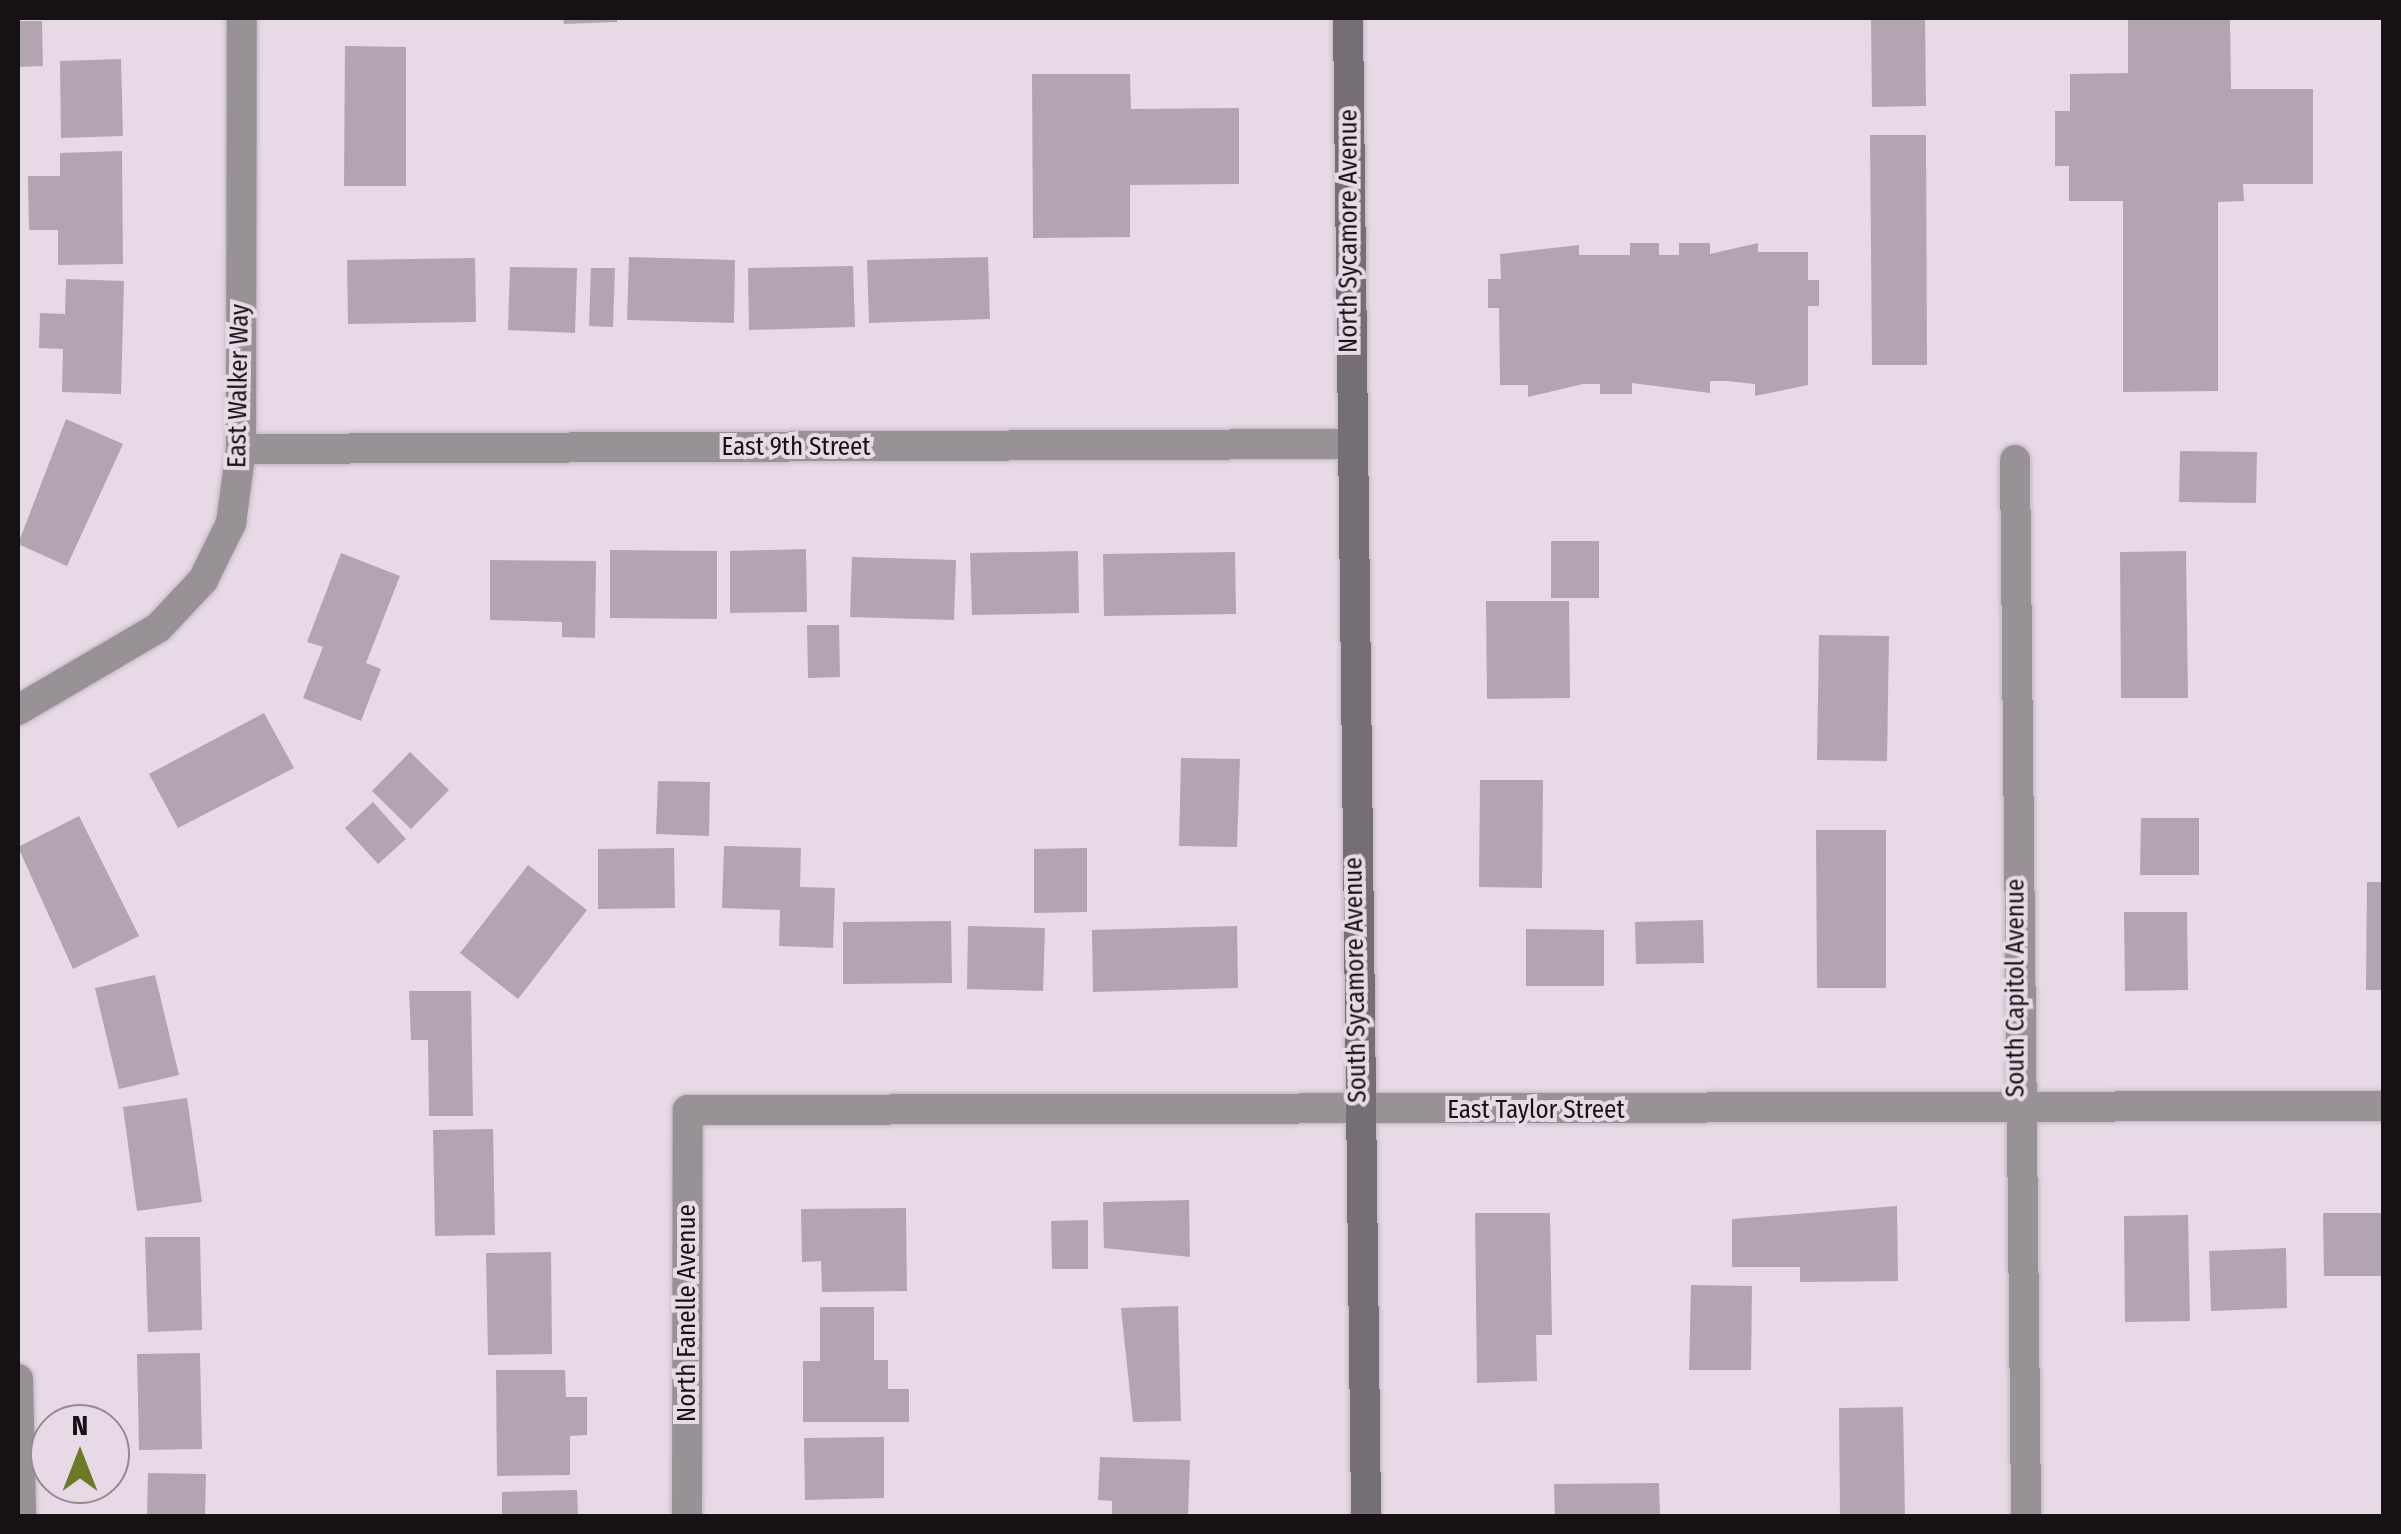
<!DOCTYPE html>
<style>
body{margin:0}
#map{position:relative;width:2401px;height:1534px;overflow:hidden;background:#e7dae6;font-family:"Fira Sans Condensed",sans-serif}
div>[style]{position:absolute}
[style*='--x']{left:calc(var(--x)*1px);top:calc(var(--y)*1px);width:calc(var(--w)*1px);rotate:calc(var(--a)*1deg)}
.building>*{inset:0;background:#b2a5b1}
.roads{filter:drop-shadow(0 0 2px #c1b6c0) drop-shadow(0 0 2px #c1b6c0)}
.street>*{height:30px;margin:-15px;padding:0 15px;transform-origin:15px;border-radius:15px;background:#989297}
.secondary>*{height:30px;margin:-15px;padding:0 15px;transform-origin:15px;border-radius:15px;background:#766e75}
span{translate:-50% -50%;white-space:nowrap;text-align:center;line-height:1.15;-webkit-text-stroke:8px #e7dae6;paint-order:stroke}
.street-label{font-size:25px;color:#161115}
.frame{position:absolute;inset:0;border:20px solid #161115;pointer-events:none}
.north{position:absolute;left:30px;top:1404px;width:100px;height:100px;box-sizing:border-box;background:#e7dae6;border:2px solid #938a92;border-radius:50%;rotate:0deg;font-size:28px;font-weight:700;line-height:40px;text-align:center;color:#161115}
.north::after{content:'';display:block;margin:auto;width:35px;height:45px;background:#6b7a27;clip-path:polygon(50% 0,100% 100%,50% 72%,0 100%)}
</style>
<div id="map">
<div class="building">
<div style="clip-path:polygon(563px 18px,617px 18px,617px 22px,564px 24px)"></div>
<div style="clip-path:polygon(1871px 18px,1925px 18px,1926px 106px,1872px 107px)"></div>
<div style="clip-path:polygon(2128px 18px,2230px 18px,2231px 89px,2313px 89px,2313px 184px,2243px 184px,2244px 201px,2218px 202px,2218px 391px,2123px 392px,2123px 201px,2069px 201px,2069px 166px,2055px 166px,2055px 111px,2070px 111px,2070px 74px,2128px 73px)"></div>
<div style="clip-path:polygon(18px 21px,42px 21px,43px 66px,18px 67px)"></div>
<div style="clip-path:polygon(345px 46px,406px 47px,406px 186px,344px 186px)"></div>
<div style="clip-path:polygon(121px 59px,123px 136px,61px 138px,60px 61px)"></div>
<div style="clip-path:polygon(1032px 74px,1130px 74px,1131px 109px,1239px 108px,1239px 184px,1130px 185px,1130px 237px,1033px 238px)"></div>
<div style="clip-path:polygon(1870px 135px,1926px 135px,1927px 365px,1872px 365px)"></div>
<div style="clip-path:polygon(122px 151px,123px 264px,58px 265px,58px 230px,29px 230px,28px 176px,60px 176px,60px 153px)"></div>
<div style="clip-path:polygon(1630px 243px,1659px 243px,1659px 255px,1679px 255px,1679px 243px,1710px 243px,1710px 254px,1758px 243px,1758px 252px,1808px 252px,1808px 280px,1819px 280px,1819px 306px,1808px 306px,1808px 385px,1755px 396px,1755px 384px,1727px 381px,1710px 381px,1710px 393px,1632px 383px,1632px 394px,1600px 394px,1600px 384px,1583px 384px,1528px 397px,1528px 385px,1500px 385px,1499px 308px,1488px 308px,1488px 279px,1501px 279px,1500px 254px,1579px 245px,1579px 255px,1630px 255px)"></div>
<div style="clip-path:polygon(629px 257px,735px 260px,734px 323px,627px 320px)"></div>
<div style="clip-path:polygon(988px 257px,990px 319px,869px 323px,867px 260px)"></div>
<div style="clip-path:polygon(475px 258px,476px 322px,348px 324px,347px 260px)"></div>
<div style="clip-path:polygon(853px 266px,855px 327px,749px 330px,748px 268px)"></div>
<div style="clip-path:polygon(510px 267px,577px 268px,575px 333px,508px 330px)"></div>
<div style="clip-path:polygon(591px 268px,615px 268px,613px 327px,589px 326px)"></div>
<div style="clip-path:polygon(66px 279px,124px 281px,121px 394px,62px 392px,63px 349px,39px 348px,40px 313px,65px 314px)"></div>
<div style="clip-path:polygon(66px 419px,123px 444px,67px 566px,18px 544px)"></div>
<div style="clip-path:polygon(2180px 451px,2257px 452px,2256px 503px,2179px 502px)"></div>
<div style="clip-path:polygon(1551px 541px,1599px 541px,1599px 598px,1551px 598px)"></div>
<div style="clip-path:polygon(806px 549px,807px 612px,730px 613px,730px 551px)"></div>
<div style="clip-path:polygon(610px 550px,717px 551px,717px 619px,610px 618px)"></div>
<div style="clip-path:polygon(1078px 551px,1079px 613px,972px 615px,970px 553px)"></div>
<div style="clip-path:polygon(2186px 551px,2188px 698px,2121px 698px,2120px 552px)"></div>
<div style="clip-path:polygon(1235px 552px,1236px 614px,1104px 616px,1103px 554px)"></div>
<div style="clip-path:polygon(341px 553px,400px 576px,366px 663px,381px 669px,361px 721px,303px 698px,323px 647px,307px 642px)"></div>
<div style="clip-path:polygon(852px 557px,956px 560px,954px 620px,850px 617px)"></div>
<div style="clip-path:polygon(490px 560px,596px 561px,595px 638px,562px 637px,562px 622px,490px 620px)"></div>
<div style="clip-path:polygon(1486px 601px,1569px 601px,1570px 698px,1487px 699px)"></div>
<div style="clip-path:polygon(807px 625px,839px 625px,840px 677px,808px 678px)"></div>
<div style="clip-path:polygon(1819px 635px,1889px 636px,1887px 761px,1817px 760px)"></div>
<div style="clip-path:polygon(264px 713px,294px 768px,178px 828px,149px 774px)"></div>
<div style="clip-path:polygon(410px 752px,449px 790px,411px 829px,372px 791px)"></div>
<div style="clip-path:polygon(1181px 758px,1240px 759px,1237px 847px,1179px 846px)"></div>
<div style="clip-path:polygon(1480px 780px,1543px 780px,1542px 888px,1479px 887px)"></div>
<div style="clip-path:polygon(658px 781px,710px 782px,709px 836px,656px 834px)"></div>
<div style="clip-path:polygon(373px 802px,406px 839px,378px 864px,345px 828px)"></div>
<div style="clip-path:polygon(79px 816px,139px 936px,73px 969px,18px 847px)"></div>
<div style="clip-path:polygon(2141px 818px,2199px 818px,2199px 875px,2140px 875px)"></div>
<div style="clip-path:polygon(1816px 830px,1886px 830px,1886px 988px,1817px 988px)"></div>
<div style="clip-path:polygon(724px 846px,801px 848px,800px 887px,835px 888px,833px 948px,779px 946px,780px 910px,722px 908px)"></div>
<div style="clip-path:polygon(674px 848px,675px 908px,598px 909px,598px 849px)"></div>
<div style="clip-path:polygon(1087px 848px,1087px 912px,1034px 913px,1034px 849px)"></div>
<div style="clip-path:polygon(528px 865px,587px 910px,518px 999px,460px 953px)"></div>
<div style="clip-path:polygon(2367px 882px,2384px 882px,2384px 990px,2366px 990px)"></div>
<div style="clip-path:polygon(2124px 912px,2187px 912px,2188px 990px,2125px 991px)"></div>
<div style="clip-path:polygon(1703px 920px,1704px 963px,1636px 964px,1635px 922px)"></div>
<div style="clip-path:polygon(951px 921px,952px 983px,843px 984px,843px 922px)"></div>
<div style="clip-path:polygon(968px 926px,1045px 928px,1043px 991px,967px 989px)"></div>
<div style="clip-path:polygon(1237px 926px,1238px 988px,1093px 992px,1092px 930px)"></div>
<div style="clip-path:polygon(1526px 929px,1604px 930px,1604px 986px,1526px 986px)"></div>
<div style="clip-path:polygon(155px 975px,179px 1075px,119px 1089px,95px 988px)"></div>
<div style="clip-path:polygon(409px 991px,471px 991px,473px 1116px,429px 1116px,428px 1040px,411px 1040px)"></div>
<div style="clip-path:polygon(187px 1098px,202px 1202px,137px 1211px,123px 1107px)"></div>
<div style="clip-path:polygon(493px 1129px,495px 1235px,435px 1236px,433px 1130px)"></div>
<div style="clip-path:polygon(1189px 1200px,1190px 1257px,1104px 1248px,1103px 1202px)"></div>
<div style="clip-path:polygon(1897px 1206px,1898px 1281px,1800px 1282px,1800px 1267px,1732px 1267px,1732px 1219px)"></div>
<div style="clip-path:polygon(906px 1208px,907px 1291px,822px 1292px,821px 1261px,802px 1262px,801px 1209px)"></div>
<div style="clip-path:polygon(1475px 1213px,1550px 1213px,1552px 1335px,1536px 1335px,1537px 1381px,1477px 1383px)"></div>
<div style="clip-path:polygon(2323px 1213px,2384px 1213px,2384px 1276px,2324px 1276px)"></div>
<div style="clip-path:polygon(2188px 1215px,2190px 1321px,2125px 1322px,2124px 1216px)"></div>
<div style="clip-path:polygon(1088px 1220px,1088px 1269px,1052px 1269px,1051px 1221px)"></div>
<div style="clip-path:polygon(145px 1237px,200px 1237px,202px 1330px,148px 1332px)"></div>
<div style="clip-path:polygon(2286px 1248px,2287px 1308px,2211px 1311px,2209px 1251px)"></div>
<div style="clip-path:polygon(551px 1252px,552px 1354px,488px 1355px,486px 1253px)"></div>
<div style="clip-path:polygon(1691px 1285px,1752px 1286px,1751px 1370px,1689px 1370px)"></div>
<div style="clip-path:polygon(1178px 1306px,1181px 1421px,1133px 1422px,1121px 1308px)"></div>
<div style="clip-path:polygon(820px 1307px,874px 1307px,874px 1360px,888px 1360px,888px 1389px,909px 1389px,909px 1422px,803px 1422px,803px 1361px,820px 1361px)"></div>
<div style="clip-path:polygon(200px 1353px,202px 1449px,139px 1450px,137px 1354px)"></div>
<div style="clip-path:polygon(496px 1370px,565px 1370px,566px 1397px,587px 1397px,587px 1435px,570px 1436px,570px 1475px,497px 1476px)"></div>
<div style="clip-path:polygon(1903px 1407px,1905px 1516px,1840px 1516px,1839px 1408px)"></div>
<div style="clip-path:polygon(884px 1437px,884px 1498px,805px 1500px,804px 1438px)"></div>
<div style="clip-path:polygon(1100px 1457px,1190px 1460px,1188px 1516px,1112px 1516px,1112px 1501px,1098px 1500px)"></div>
<div style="clip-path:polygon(148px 1473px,206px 1474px,205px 1516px,147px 1516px)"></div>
<div style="clip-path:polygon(1659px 1483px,1660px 1516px,1555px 1516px,1554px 1484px)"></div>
<div style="clip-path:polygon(577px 1490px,578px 1516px,502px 1516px,502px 1492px)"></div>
</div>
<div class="roads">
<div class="street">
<div style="--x:241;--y:449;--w:1110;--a:-0.26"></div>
<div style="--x:2015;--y:460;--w:1056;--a:89.4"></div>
<div style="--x:18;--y:710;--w:162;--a:-30.4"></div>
<div style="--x:158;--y:628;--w:66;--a:-46.8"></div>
<div style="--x:203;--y:580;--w:64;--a:-63.8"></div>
<div style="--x:231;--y:523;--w:75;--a:-82.3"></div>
<div style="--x:241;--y:449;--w:431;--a:-89.9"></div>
<div style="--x:18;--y:1379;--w:137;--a:88.7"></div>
<div style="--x:687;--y:1516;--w:406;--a:-89.9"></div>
<div style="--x:688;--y:1110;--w:1696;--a:-0.14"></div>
</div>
<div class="secondary">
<div style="--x:1348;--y:18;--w:1498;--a:89.31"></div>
</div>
</div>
<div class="street-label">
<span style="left:1349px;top:231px;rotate:-90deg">North Sycamore Avenue</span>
<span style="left:239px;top:386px;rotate:-89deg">East Walker Way</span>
<span style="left:796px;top:447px">East 9th Street</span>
<span style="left:1356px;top:980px;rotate:-91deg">South Sycamore Avenue</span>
<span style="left:2016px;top:988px;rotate:-90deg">South Capitol Avenue</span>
<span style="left:1536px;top:1110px">East Taylor Street</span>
<span style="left:687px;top:1313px;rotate:-90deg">North Fanelle Avenue</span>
</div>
<div class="frame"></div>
<div class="north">N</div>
</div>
